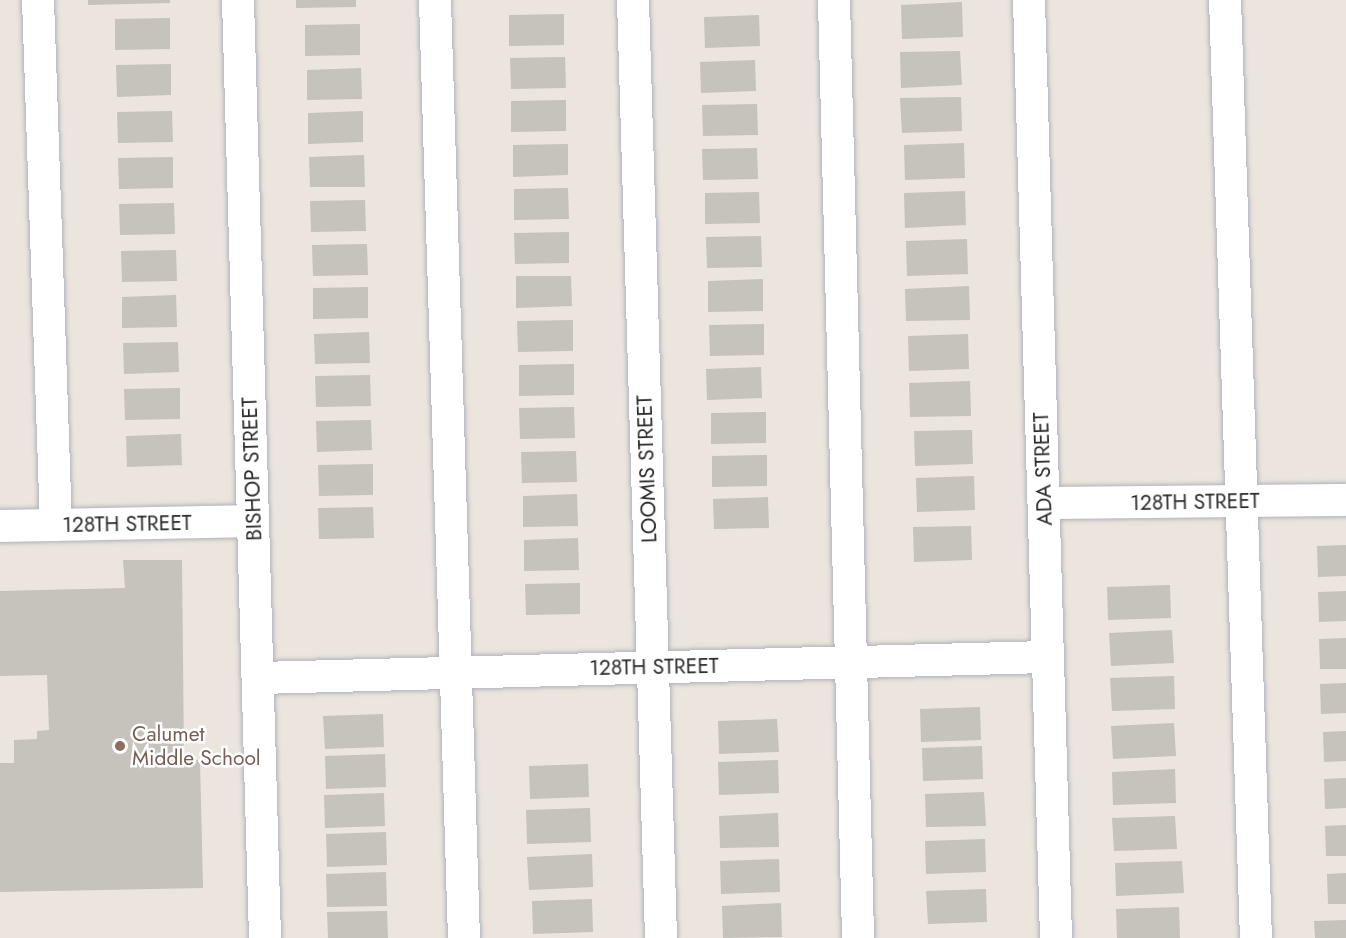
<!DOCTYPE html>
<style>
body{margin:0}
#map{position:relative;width:1346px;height:938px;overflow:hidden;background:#ebe5dd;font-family:Jost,sans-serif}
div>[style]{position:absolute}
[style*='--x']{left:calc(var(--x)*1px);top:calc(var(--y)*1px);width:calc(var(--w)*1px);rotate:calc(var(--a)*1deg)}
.building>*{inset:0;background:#c6c2bc}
.roads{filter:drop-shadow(0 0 2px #b0b3bd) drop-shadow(0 0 2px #b0b3bd)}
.minor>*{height:32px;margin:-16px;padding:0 16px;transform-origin:16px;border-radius:16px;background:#fff}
.dots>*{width:16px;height:16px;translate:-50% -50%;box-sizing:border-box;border:3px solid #fff;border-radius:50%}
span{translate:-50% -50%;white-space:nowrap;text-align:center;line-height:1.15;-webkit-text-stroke:5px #fff;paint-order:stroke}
.street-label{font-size:21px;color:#2a2a2a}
.education-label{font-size:21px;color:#785e54}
.left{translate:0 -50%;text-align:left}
</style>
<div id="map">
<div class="building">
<div style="clip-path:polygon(88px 0,170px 0,170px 3px,88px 5px)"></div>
<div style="clip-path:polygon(296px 0,356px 0,356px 7px,296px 8px)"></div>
<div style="clip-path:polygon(962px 2px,963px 37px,902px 39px,901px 5px)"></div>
<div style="clip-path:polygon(564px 14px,564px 45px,509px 46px,509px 15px)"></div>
<div style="clip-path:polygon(759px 15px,760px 46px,705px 48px,704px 17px)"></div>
<div style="clip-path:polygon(170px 18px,170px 49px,115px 50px,115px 19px)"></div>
<div style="clip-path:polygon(360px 24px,360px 55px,305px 56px,305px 25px)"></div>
<div style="clip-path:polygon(960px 51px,962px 85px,901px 88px,900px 52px)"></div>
<div style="clip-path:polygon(565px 57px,566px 88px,511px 89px,510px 58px)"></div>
<div style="clip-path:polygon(755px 60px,756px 91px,701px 93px,700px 62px)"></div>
<div style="clip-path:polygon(171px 64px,171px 95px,117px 97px,116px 65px)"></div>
<div style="clip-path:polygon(361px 68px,362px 99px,307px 100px,307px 70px)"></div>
<div style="clip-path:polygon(961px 97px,962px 131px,902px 133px,900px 98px)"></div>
<div style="clip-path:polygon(566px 100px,566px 131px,511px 132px,511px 101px)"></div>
<div style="clip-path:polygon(757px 104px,758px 135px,703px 136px,702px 105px)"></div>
<div style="clip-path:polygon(172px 111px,173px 142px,118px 143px,117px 112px)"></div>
<div style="clip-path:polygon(363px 111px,363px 142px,308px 144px,308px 113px)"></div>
<div style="clip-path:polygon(964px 143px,965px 178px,905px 180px,904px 145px)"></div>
<div style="clip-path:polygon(568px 144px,568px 175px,513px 177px,513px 145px)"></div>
<div style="clip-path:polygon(757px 148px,758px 179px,703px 180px,702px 149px)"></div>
<div style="clip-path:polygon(364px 155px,365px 187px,310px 187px,309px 157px)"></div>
<div style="clip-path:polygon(173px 157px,173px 188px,119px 189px,118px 158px)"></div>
<div style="clip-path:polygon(568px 188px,569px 219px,514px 220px,514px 189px)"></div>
<div style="clip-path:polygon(965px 191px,966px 225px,905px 228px,904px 193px)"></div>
<div style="clip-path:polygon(759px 192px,760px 223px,705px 224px,705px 193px)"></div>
<div style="clip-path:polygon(365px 200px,366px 231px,311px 232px,310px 201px)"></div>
<div style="clip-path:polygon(174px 203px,175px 234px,120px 235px,119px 204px)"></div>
<div style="clip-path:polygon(569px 232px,569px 263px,515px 264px,514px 233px)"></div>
<div style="clip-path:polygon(761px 236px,762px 267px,707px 268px,706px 237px)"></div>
<div style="clip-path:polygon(967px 239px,968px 274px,907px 276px,906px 241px)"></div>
<div style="clip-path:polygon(367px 244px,368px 275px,313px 276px,312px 245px)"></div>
<div style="clip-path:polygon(176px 250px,177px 281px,122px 282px,121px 251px)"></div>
<div style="clip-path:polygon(516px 276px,571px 276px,572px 306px,516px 308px)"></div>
<div style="clip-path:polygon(763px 279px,763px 311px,708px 312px,708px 281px)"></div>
<div style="clip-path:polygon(969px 286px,970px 320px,906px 321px,905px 289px)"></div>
<div style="clip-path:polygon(368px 287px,368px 318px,313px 319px,313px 288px)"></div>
<div style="clip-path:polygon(176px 295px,177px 327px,122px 328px,122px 297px)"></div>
<div style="clip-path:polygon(573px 320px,573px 351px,518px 352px,517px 321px)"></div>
<div style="clip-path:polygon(764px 324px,764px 355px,710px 356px,709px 325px)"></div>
<div style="clip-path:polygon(369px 332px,370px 363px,315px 364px,314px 334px)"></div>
<div style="clip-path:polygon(968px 334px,969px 369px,909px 371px,908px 336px)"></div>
<div style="clip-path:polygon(178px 342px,179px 372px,124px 374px,123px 343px)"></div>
<div style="clip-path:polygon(574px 364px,574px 395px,519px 396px,519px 365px)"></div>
<div style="clip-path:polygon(761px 367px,762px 398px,707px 400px,706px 369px)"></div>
<div style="clip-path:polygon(370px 375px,371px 406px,316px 407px,315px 376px)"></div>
<div style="clip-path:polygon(970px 381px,971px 416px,910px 417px,909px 383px)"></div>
<div style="clip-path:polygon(180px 388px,180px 419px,125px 420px,124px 389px)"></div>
<div style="clip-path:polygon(574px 407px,575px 438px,520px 439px,519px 408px)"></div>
<div style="clip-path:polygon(766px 412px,766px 443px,711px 444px,711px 413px)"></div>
<div style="clip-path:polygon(371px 420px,372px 450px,317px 452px,316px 421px)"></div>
<div style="clip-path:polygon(972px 430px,973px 464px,915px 466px,914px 431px)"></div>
<div style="clip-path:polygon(181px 434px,182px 465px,127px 467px,126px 436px)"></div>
<div style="clip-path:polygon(576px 451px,577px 482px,522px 483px,521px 452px)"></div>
<div style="clip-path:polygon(767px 455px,767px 486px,712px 487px,712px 456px)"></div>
<div style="clip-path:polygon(373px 464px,373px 495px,319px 496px,318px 465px)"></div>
<div style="clip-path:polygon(974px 476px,975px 510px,917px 512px,916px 478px)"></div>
<div style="clip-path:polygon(577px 494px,578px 526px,523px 527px,523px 496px)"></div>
<div style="clip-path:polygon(768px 497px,769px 528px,714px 529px,713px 499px)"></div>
<div style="clip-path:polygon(373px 507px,374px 538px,319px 539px,318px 508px)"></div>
<div style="clip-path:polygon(971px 526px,972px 560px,914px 562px,913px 527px)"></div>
<div style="clip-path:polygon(578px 538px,579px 570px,524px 571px,524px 540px)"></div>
<div style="clip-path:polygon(1346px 545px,1346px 576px,1318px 577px,1317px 546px)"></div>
<div style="clip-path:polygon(123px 560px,182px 560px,184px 760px,200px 760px,203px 888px,0 892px,0 763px,14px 763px,14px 740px,37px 739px,37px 731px,49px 730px,47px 675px,0 676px,0 591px,125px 588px)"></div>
<div style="clip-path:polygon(580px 583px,580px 614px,526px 615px,525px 584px)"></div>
<div style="clip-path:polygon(1170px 585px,1171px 618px,1108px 620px,1107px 587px)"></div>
<div style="clip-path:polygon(1346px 591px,1346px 621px,1319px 622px,1318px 592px)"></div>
<div style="clip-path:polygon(1172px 630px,1174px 663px,1111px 666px,1109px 633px)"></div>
<div style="clip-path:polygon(1346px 638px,1346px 669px,1320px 669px,1319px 639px)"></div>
<div style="clip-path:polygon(1174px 676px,1175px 709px,1112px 711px,1110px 678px)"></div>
<div style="clip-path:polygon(1346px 683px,1346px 713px,1321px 714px,1320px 684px)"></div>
<div style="clip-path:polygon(980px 707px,981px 740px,921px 742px,920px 709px)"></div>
<div style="clip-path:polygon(383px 714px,384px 747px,325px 749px,323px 716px)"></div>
<div style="clip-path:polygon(777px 719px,779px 752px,719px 754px,718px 721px)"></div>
<div style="clip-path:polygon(1174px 723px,1176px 756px,1113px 759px,1111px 726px)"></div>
<div style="clip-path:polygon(1346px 731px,1346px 761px,1324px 762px,1323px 732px)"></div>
<div style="clip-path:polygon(982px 746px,983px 779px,923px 781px,922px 748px)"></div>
<div style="clip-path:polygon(385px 754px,386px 787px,326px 789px,325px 756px)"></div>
<div style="clip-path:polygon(778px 760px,779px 793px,719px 795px,718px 762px)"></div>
<div style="clip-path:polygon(588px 764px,589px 797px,530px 799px,529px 766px)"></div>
<div style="clip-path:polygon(1175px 769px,1176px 803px,1113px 805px,1112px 772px)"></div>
<div style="clip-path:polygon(1346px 778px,1346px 808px,1325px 809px,1324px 779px)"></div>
<div style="clip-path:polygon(984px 792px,986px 826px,926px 827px,925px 794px)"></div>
<div style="clip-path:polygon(384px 793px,385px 826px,325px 828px,324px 795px)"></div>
<div style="clip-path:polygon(590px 808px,591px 842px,527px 844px,526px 810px)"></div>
<div style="clip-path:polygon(778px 813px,779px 847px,720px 848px,719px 816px)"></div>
<div style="clip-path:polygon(1175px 816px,1177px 849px,1114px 851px,1112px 818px)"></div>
<div style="clip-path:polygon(1346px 825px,1346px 856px,1326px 856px,1325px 826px)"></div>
<div style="clip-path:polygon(386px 832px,387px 865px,327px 867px,326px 834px)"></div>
<div style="clip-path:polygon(985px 839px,986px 872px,926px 874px,925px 841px)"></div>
<div style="clip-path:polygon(592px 854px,593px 887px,529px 890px,527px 857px)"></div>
<div style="clip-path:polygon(779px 859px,780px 892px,721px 894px,720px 861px)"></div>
<div style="clip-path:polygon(1182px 861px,1184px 893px,1116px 896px,1115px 863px)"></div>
<div style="clip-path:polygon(386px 872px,387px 906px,327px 907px,326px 874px)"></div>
<div style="clip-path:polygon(1346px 873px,1346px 904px,1328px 904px,1327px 874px)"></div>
<div style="clip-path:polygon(986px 889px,987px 922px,928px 924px,926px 891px)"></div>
<div style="clip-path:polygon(592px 899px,593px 932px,533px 934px,532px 901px)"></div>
<div style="clip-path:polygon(781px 903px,782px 937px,723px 938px,722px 906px)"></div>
<div style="clip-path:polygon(1179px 907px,1180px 938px,1117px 938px,1116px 909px)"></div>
<div style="clip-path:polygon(387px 911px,388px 938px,328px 938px,327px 912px)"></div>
<div style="clip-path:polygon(1346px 920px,1346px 938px,1315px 938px,1314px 921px)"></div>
</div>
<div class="roads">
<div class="minor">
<div style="--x:38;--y:0;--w:525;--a:88.04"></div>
<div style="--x:238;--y:0;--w:938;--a:88.35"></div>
<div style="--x:435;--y:0;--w:938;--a:88.23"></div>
<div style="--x:633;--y:0;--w:938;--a:88.29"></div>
<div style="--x:834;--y:0;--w:938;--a:88.53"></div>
<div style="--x:1029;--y:0;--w:938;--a:88.35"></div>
<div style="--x:1225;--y:0;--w:939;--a:88.11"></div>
<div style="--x:1044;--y:503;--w:302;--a:-0.6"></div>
<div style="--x:0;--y:526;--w:253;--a:-1.1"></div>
<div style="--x:260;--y:678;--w:788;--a:-1.53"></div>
</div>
</div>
<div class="dots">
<div style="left:120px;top:746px;background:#8d6e63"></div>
</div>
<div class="street-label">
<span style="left:252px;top:469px;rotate:-92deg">BISHOP STREET</span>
<span style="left:647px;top:469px;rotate:-92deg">LOOMIS STREET</span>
<span style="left:1043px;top:469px;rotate:-92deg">ADA STREET</span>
<span style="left:1195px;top:502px;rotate:-1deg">128TH STREET</span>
<span style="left:127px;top:524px;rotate:-1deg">128TH STREET</span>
<span style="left:654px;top:667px;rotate:-1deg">128TH STREET</span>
</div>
<div class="education-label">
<span class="left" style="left:132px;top:746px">Calumet<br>Middle School</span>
</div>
</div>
